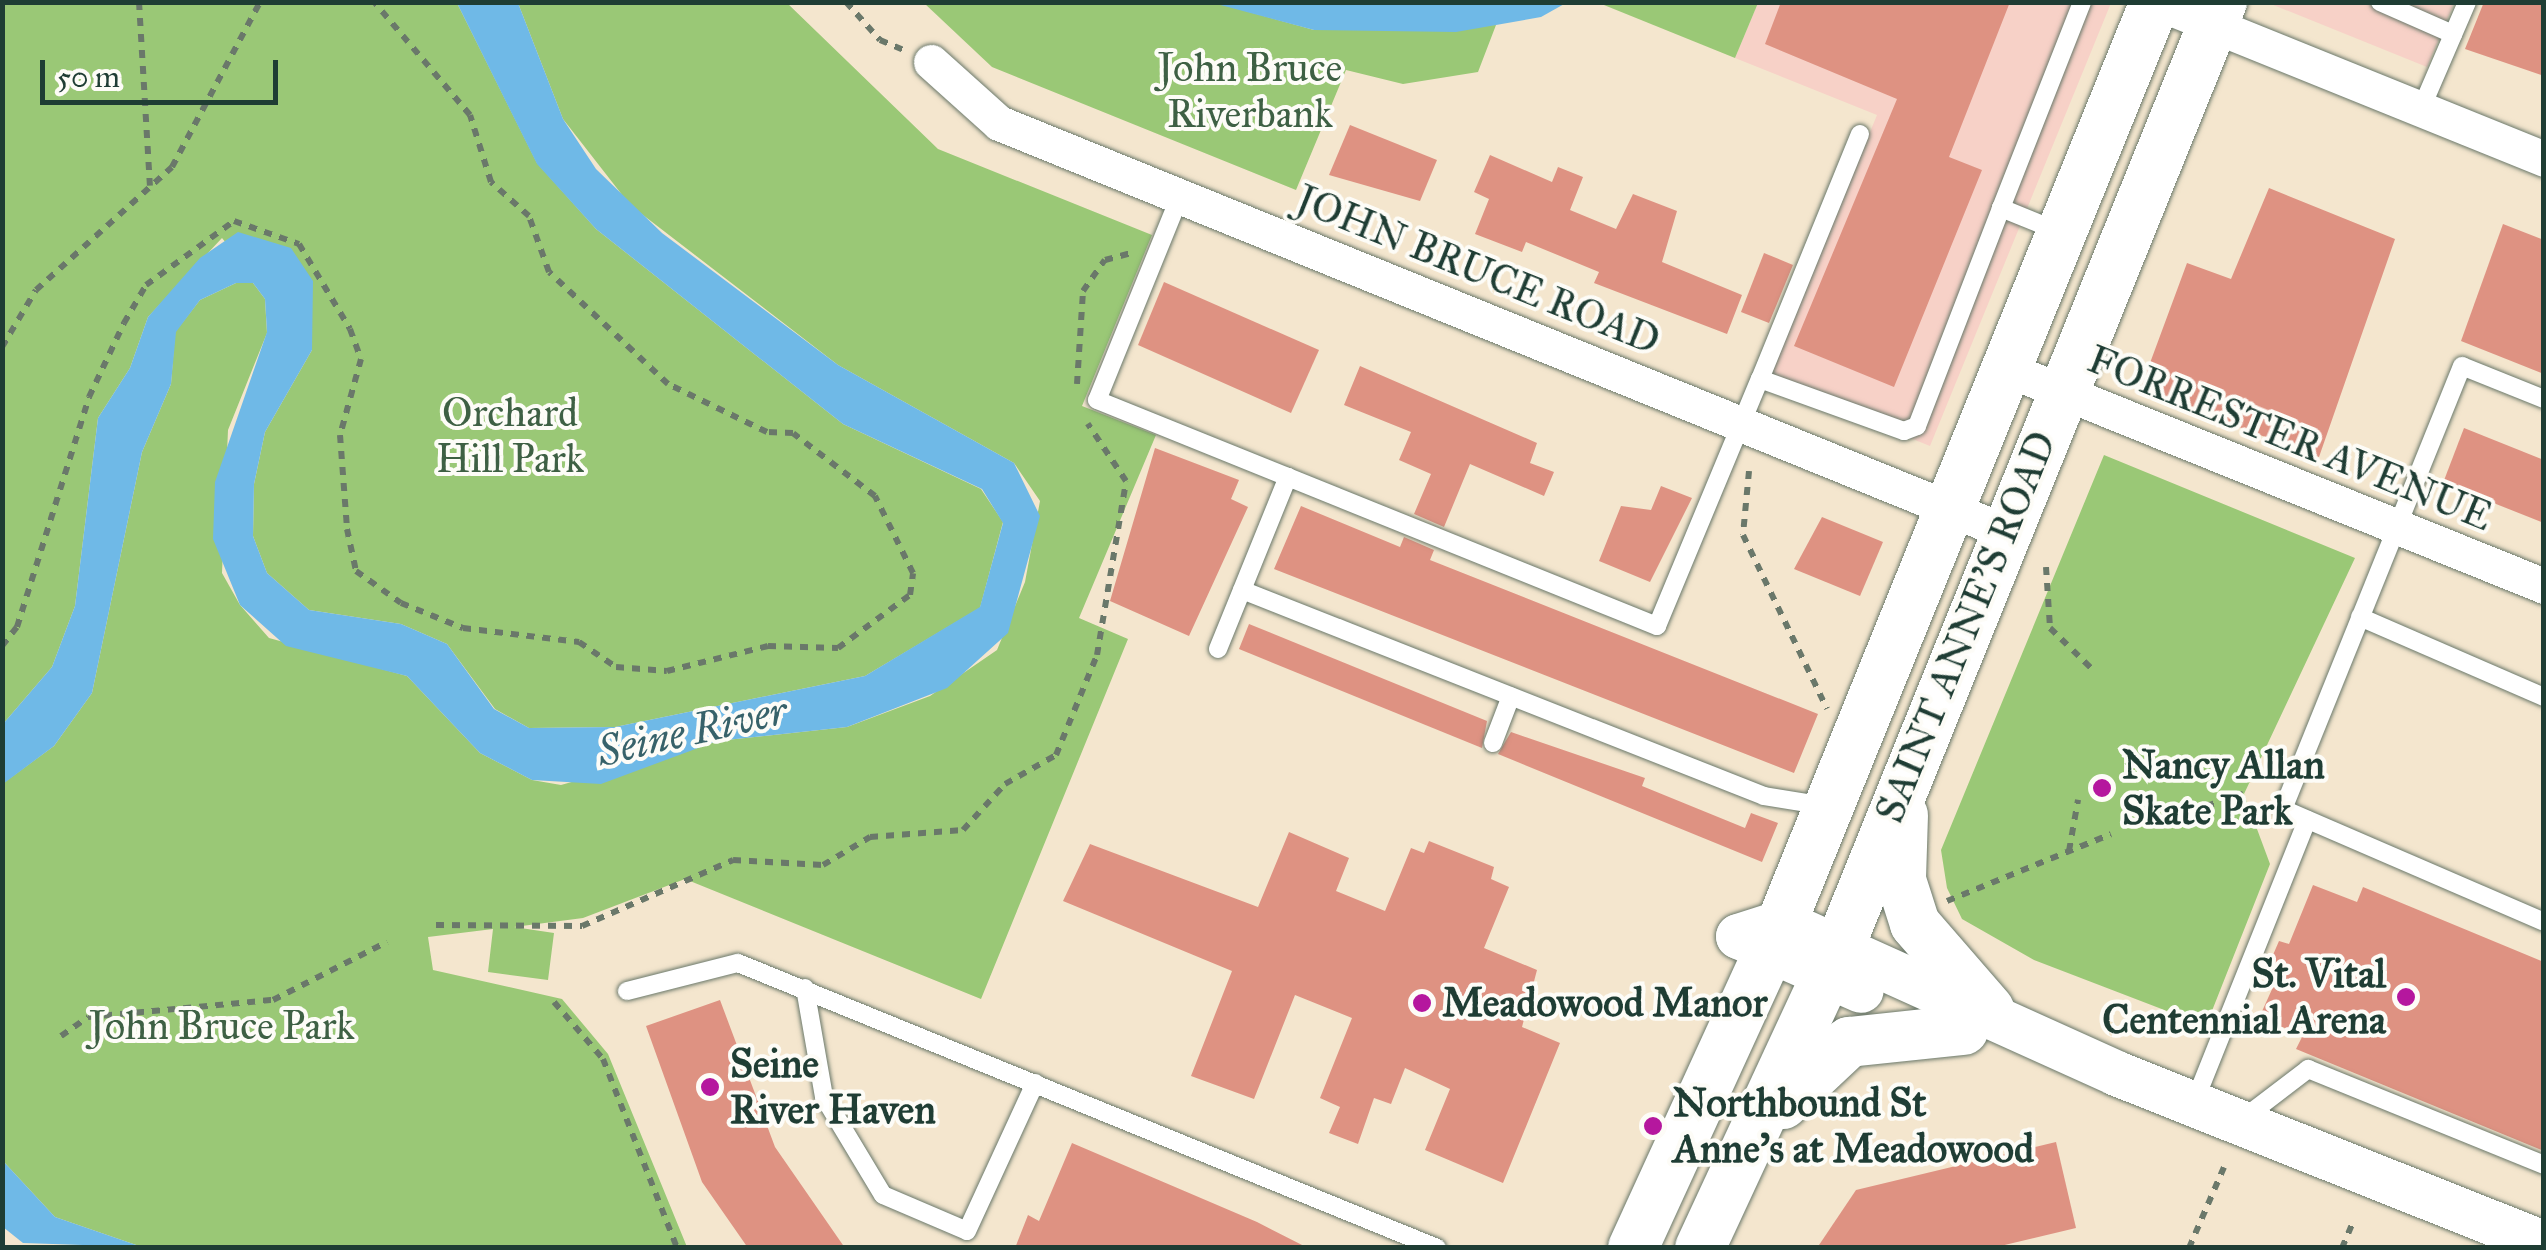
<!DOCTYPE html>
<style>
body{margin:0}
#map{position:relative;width:2546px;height:1250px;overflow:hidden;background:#f4e6ce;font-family:"IM FELL Great Primer",serif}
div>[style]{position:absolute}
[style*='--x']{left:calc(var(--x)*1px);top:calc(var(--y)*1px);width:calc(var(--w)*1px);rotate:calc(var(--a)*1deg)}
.built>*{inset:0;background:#f7d1c7}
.green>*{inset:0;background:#9ac876}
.water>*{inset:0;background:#6fb9e7}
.building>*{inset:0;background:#de9282}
.path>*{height:6px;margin-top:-3px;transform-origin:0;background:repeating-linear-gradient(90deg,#6a786a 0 8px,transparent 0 16px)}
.roads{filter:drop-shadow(0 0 2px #6a786a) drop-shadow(0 0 2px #6a786a)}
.service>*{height:18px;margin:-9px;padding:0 9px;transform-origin:9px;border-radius:9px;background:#fff}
.minor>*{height:35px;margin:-17.5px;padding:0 17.5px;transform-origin:17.5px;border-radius:17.5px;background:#fff}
.tertiary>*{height:45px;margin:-22.5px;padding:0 22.5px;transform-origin:22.5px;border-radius:22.5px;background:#fff}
.secondary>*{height:50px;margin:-25px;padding:0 25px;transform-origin:25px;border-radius:25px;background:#fff}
.dots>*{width:28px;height:28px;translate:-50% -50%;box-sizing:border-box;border:5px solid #fdfcf7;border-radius:50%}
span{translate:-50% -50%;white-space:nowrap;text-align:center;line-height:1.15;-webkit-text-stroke:8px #fdfcf7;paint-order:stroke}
.park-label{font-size:40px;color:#3e6044}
.street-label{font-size:40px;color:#1f3d34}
.poi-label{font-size:40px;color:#1f3d34;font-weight:700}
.left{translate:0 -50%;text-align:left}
.right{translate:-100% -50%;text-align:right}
.water-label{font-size:42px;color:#37626a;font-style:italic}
.frame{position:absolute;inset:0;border:5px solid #1f3d34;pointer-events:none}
.scale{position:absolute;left:40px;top:60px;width:238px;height:45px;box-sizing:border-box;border:5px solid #1f3d34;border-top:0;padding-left:12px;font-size:30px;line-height:35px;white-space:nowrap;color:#1f3d34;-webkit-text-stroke:8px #fdfcf7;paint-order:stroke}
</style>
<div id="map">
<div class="built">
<div style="clip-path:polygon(2266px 2px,2454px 3px,2427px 67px)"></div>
<div style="clip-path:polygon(1758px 3px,2111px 3px,1930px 446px,1768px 381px,1877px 115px,1735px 58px)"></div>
</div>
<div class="green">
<div style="clip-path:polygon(1213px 2px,1314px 30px,1496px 25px,1478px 72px,1403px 84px,1346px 70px,1296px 190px,992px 67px,924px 3px)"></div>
<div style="clip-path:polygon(3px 3px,457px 3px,537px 163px,596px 229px,843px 424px,981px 489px,1003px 522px,980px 608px,865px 676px,615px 727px,529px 728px,495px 709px,447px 644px,401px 624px,309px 610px,267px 573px,253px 536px,254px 484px,265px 432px,312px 350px,222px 238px,148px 317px,130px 368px,98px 418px,75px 606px,52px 667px,3px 724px)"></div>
<div style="clip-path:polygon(518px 3px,787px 3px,938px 149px,1152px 235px,1082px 406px,1156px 435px,1079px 618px,1128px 639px,981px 999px,685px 879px,583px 918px,514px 927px,554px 933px,548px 980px,488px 972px,493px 929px,428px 937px,433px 970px,562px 999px,608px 1054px,687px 1247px,142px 1247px,55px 1217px,3px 1161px,2px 784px,54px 746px,92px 693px,142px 452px,171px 384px,175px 332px,200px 300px,236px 283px,253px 283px,265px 299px,267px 333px,228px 430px,222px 573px,240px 605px,269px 638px,407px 676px,480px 753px,532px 780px,561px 785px,717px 741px,847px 727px,930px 696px,997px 650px,1025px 582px,1040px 501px,1014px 463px,838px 365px,630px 205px,563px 119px)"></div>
<div style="clip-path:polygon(1599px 3px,1757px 2px,1758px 3px,1735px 58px)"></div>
<div style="clip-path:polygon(2104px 455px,2355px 558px,2244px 794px,2270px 864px,2206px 1026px,2034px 960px,1962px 919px,1947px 888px,1941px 850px)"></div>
</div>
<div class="water">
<div style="clip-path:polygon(457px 3px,518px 3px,563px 119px,596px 169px,662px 233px,838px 365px,1014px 463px,1040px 516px,1008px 633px,947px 688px,847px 727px,717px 741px,601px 784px,532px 780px,480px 753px,407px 676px,286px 646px,240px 605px,213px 539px,215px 482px,267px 332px,265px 299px,253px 283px,236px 283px,200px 300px,176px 332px,171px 384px,142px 452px,92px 693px,54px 746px,3px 784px,3px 724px,52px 667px,75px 606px,98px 418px,130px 368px,148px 317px,200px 258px,238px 232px,291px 248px,313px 281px,312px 350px,265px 432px,254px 484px,253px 536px,267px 573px,309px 610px,401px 624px,447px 644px,494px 709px,529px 728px,615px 727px,865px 676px,980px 607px,1003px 523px,982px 489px,843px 424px,596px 229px,537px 164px)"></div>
<div style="clip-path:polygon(1213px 3px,1566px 3px,1541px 17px,1456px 32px,1314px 30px)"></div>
<div style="clip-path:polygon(3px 1161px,55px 1217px,142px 1247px,23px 1243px,3px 1227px)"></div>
</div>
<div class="building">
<div style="clip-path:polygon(1781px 2px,2010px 2px,1949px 157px,1982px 170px,1894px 387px,1794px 346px,1897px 99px,1765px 44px)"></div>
<div style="clip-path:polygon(2484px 2px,2544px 2px,2544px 76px,2465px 49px)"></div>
<div style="clip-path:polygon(1350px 125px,1437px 160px,1420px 201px,1329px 175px)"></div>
<div style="clip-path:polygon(1490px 155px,1552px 182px,1558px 167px,1583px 177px,1570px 210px,1616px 229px,1633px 194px,1677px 211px,1662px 262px,1742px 295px,1727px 334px,1594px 283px,1599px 272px,1526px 242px,1522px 252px,1475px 234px,1489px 199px,1474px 192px)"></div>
<div style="clip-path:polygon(2269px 188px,2395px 239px,2319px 457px,2140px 390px,2187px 263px,2231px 279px)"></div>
<div style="clip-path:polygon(2503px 224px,2544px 240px,2544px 374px,2461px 341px)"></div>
<div style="clip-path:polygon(1764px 253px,1793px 265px,1769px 323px,1741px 312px)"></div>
<div style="clip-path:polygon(1164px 282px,1319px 350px,1291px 413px,1138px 345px)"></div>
<div style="clip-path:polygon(1360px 366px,1537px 443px,1530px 463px,1554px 472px,1544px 496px,1470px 464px,1444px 527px,1414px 514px,1431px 474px,1399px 460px,1411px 432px,1344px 405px)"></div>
<div style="clip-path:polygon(2464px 428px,2544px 460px,2544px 523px,2443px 483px)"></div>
<div style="clip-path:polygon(1155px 448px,1239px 480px,1231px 499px,1248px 507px,1189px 636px,1110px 601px)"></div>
<div style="clip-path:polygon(1661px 486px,1692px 498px,1650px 582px,1599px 561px,1621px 506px,1651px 510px)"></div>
<div style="clip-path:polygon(1301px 506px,1400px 547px,1404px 537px,1434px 550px,1430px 560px,1818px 714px,1794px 773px,1274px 569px)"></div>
<div style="clip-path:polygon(1822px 517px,1883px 542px,1860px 596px,1794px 569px)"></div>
<div style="clip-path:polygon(1249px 624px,1487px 721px,1482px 748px,1239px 649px)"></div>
<div style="clip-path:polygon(1511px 732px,1645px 778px,1642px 786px,1745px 828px,1751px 813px,1778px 823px,1762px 862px,1498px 754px)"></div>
<div style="clip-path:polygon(1289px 832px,1349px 858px,1336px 891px,1385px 911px,1411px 848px,1424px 853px,1429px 841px,1494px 867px,1491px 879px,1509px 887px,1484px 948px,1537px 970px,1522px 1027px,1560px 1043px,1503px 1183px,1425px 1150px,1450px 1089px,1405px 1068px,1391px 1104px,1374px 1098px,1358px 1144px,1329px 1133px,1340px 1107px,1320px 1098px,1352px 1018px,1295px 995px,1254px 1099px,1191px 1076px,1232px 971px,1063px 901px,1090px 844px,1258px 907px)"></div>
<div style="clip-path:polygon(2313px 885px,2357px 902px,2363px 887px,2544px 962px,2544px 1151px,2296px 1049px,2303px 1035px,2259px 1018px,2278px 976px,2266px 971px,2279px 941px,2289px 944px)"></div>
<div style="clip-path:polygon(720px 1000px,775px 1147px,845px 1248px,748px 1248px,702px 1182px,646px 1026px)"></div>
<div style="clip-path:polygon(2056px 1142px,2076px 1228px,1992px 1248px,1817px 1248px,1856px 1190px)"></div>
<div style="clip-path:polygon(1072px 1143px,1257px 1222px,1308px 1248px,1015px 1248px,1028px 1215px,1039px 1221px)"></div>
</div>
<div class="path">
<div style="--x:139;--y:2;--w:184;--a:86.6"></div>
<div style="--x:846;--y:2;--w:51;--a:48.2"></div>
<div style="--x:880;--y:40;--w:25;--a:23"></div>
<div style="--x:2;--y:347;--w:66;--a:-59.2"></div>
<div style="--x:36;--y:290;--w:183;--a:-42.1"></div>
<div style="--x:172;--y:167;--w:187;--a:-61.9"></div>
<div style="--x:1077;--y:384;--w:93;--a:-86.3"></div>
<div style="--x:1083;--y:291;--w:38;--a:-55"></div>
<div style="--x:1105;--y:260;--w:30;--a:-15"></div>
<div style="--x:1749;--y:471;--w:64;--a:95.4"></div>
<div style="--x:1743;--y:535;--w:193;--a:64.2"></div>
<div style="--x:2046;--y:567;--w:61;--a:86.2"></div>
<div style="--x:2050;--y:628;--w:60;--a:44.3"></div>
<div style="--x:2;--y:646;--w:24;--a:-52"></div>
<div style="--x:17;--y:627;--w:241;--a:-72.6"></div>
<div style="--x:89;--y:397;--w:82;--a:-64.7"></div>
<div style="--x:124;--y:323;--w:44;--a:-59.9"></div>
<div style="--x:146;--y:285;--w:109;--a:-36"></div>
<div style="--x:234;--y:221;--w:69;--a:19.5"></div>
<div style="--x:299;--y:244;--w:99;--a:59"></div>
<div style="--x:350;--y:329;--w:32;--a:70"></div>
<div style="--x:361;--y:359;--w:79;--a:105.4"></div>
<div style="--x:340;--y:435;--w:94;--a:85.7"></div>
<div style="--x:347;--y:529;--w:43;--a:77.9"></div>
<div style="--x:356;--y:571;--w:55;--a:35.4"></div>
<div style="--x:401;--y:603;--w:67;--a:22"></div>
<div style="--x:463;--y:628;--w:117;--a:6.9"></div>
<div style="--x:579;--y:642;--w:45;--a:34"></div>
<div style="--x:616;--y:667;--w:51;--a:4.5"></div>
<div style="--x:667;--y:671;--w:104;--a:-13.9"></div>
<div style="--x:768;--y:646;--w:70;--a:1.6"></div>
<div style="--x:838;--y:648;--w:89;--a:-36.4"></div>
<div style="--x:910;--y:595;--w:22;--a:-82"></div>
<div style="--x:913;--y:573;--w:86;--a:-116.3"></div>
<div style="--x:875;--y:496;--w:103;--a:-142.5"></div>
<div style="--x:793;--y:433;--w:26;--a:-178"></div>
<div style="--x:767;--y:432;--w:110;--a:-154.1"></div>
<div style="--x:668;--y:384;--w:163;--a:-136.7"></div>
<div style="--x:549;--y:272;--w:59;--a:-109.7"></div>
<div style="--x:529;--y:216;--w:51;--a:-138.2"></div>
<div style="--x:491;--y:182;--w:70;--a:-107.4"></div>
<div style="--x:470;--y:115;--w:148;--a:-130.3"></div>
<div style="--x:2206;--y:806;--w:39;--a:-18"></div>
<div style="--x:2069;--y:851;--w:52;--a:-80"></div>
<div style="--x:1947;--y:901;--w:177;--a:-22.2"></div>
<div style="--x:436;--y:925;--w:146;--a:0.4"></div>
<div style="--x:582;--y:926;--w:165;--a:-23.6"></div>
<div style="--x:733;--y:860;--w:90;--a:3.2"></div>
<div style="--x:823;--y:865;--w:55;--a:-30.8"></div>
<div style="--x:870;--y:837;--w:93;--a:-4.3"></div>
<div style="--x:963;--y:830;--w:62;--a:-47.6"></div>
<div style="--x:1005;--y:784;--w:59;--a:-29.6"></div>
<div style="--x:1056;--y:755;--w:108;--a:-67.7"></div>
<div style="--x:1097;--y:655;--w:176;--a:-80.5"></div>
<div style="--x:1126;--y:481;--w:69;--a:-123.7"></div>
<div style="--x:554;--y:1002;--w:75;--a:49.3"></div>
<div style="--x:603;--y:1059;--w:203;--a:68.6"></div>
<div style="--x:61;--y:1036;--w:33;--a:-35"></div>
<div style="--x:88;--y:1017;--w:186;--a:-5.3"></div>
<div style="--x:273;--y:1000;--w:128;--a:-27"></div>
<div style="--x:2189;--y:1248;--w:88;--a:-66.6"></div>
<div style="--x:2342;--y:1248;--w:30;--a:-67"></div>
</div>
<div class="roads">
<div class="service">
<div style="--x:2380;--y:2;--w:80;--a:23.7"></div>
<div style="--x:2421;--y:109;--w:116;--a:-66.7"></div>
<div style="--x:1860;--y:134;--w:265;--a:112.2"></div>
<div style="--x:1760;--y:379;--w:153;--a:19.9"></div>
<div style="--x:1904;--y:431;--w:14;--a:-21"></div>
<div style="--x:1917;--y:426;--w:234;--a:-68.9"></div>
<div style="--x:1180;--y:196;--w:220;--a:112.1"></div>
<div style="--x:1097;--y:400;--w:604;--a:21.98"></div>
<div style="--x:1657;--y:626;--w:268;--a:-67.4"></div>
<div style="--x:2060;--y:232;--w:64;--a:-157.9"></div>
<div style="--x:2001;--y:208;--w:221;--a:-68.5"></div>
<div style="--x:2544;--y:399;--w:88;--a:-158.1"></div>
<div style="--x:2462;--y:366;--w:478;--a:112"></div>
<div style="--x:2283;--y:809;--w:284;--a:23.4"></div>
<div style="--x:1242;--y:590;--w:561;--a:21.54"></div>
<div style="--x:1764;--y:796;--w:62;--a:9.3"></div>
<div style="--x:2360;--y:617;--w:201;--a:23.5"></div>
<div style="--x:1218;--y:649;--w:186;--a:-67.9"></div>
<div style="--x:1493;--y:743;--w:50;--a:-69"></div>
<div style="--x:805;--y:988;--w:111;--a:80.1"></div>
<div style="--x:824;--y:1097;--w:114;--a:59"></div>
<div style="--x:883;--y:1195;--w:91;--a:23.2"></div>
<div style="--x:967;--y:1231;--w:163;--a:-65.3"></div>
<div style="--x:627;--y:991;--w:114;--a:-14.2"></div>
<div style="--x:738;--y:963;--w:755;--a:22.18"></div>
<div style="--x:2194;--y:1103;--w:305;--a:-68.2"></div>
<div style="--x:2244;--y:1118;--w:81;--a:-37.4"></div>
<div style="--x:2308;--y:1069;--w:255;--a:22.1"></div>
</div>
<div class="minor">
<div style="--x:2156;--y:2;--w:419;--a:22"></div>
<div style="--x:931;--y:62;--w:91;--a:41.9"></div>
<div style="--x:999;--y:123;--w:1090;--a:22.09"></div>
<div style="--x:2004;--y:368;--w:582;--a:21.98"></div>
</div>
<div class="tertiary">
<div style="--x:1738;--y:936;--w:46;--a:-17.7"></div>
<div style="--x:1782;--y:922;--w:367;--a:24.3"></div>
<div style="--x:2116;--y:1073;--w:461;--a:21.7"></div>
<div style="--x:1738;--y:936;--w:134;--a:23.7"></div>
</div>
<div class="secondary">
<div style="--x:1903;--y:815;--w:65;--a:91.8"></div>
<div style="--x:1901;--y:880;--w:46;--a:72.3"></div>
<div style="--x:1915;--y:924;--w:113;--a:49"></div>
<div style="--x:1783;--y:1104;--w:91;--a:-43.2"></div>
<div style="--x:1849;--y:1042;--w:115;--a:-6"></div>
<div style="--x:1633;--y:1248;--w:358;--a:-65.4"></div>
<div style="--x:1782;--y:922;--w:993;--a:-67.93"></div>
<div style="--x:1700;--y:1248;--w:331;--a:-65.1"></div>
<div style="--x:1839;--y:948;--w:1021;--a:-67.96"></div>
</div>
</div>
<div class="dots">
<div style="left:2102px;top:788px;background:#b5179e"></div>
<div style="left:2406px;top:997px;background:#b5179e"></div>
<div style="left:1422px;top:1003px;background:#b5179e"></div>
<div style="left:710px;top:1087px;background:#b5179e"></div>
<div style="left:1653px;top:1126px;background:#b5179e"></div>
</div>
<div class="park-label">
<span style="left:1250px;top:91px">John Bruce<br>Riverbank</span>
<span style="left:510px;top:436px">Orchard<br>Hill Park</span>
<span style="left:222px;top:1026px">John Bruce Park</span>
</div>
<div class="street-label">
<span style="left:1478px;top:270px;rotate:22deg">JOHN BRUCE ROAD</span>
<span style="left:2290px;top:438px;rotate:22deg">FORRESTER AVENUE</span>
<span style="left:1966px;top:627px;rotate:-68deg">SAINT ANNE'S ROAD</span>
</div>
<div class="poi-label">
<span class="left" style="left:2122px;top:788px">Nancy Allan<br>Skate Park</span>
<span class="right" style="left:2386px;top:997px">St. Vital<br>Centennial Arena</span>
<span class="left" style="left:1442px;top:1003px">Meadowood Manor</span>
<span class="left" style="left:730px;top:1087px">Seine<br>River Haven</span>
<span class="left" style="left:1673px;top:1126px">Northbound St<br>Anne's at Meadowood</span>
</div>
<div class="water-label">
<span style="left:692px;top:731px;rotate:-13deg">Seine River</span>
</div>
<div class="frame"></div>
<div class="scale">50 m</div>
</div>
